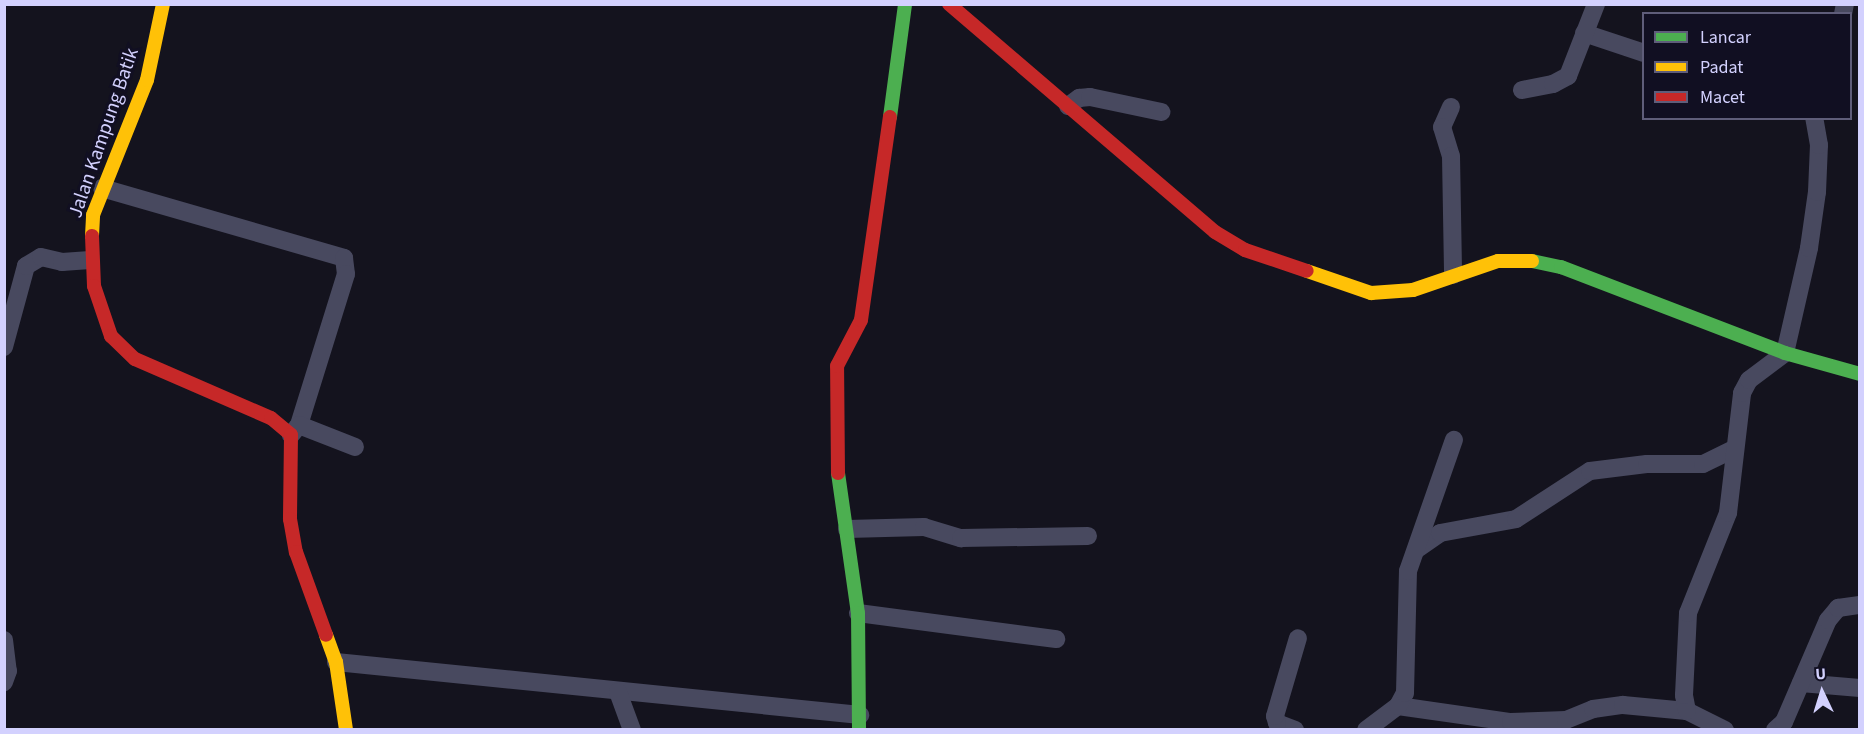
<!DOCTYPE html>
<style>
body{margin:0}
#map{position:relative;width:1864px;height:734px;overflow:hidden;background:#14131e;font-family:"Source Sans 3",sans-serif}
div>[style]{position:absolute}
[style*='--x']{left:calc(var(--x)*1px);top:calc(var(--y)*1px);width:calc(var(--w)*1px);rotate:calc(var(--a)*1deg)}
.street>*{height:18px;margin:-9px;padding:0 9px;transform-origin:9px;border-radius:9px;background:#48495f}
.fast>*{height:14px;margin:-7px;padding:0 7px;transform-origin:7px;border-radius:7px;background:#4caf50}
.slow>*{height:14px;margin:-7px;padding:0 7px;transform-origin:7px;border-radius:7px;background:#ffc107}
.jam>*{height:14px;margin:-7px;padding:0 7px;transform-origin:7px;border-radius:7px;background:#c62828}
span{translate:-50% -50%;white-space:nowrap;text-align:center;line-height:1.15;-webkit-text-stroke:6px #110f22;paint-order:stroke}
.street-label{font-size:20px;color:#d3d1fe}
.frame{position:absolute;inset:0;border:6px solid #d3d1fe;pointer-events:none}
.legend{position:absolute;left:1642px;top:12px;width:210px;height:108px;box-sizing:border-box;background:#110f22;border:2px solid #5f5d7a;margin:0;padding:8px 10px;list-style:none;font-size:18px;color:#d3d1fe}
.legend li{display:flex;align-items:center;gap:12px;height:30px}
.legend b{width:30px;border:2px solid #5f5d7a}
.north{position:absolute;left:1792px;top:662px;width:60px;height:60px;-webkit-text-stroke:4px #110f22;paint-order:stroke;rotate:356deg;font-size:16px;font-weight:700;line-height:24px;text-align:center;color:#d3d1fe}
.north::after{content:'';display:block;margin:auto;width:21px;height:27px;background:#d3d1fe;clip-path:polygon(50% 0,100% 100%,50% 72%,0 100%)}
</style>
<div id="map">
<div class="street">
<div style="--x:1843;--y:14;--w:10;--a:-79"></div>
<div style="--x:1584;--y:33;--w:63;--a:18.4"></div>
<div style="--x:1522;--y:90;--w:32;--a:-11"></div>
<div style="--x:1553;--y:84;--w:17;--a:-28"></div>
<div style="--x:1568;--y:76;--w:77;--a:-68.7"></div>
<div style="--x:1068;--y:106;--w:14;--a:-36"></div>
<div style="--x:1079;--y:98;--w:11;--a:-5"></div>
<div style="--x:1090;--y:97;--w:73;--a:11.9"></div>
<div style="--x:1451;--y:107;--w:22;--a:114"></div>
<div style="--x:1442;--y:127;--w:30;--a:73"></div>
<div style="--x:1451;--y:156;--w:119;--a:89"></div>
<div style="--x:102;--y:188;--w:252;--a:16.1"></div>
<div style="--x:344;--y:258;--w:16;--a:83"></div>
<div style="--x:346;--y:274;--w:158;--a:107.3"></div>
<div style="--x:299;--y:425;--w:13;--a:129"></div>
<div style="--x:4;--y:347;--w:84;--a:-74.8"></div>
<div style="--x:26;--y:266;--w:17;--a:-31"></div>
<div style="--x:41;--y:257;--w:22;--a:13"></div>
<div style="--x:62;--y:262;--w:28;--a:-4"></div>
<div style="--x:299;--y:425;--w:60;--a:21.4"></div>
<div style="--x:847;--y:529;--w:77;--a:-1.5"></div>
<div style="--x:924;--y:527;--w:39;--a:17"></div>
<div style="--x:961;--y:538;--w:127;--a:-0.9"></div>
<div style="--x:1416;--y:550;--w:29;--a:-35"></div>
<div style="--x:1440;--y:533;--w:77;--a:-10.4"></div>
<div style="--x:1516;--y:519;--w:88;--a:-33"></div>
<div style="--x:1590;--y:471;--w:57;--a:-7"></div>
<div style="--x:1647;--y:464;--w:56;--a:0"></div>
<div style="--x:1703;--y:464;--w:34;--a:-26"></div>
<div style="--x:858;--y:613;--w:200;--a:7.5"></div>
<div style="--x:4;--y:640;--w:31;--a:83"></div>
<div style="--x:8;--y:671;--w:12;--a:110"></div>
<div style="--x:336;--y:662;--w:527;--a:5.78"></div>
<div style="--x:1801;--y:683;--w:59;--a:4.8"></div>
<div style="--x:618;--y:692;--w:40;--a:69.8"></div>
<div style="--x:1398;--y:706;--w:114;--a:8.1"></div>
<div style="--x:1511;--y:722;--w:55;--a:-2.1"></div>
<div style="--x:1566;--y:720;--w:29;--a:-22"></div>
<div style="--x:1593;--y:709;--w:30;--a:-8"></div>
<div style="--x:1623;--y:705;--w:64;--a:5.4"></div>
<div style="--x:1295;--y:730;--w:19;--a:-159"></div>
<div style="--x:1277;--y:723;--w:7;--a:-106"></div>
<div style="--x:1275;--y:716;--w:81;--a:-73.6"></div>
<div style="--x:1366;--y:730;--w:40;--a:-37"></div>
<div style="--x:1398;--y:706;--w:15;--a:-62"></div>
<div style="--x:1405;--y:693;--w:122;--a:-88.6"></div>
<div style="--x:1408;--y:571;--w:139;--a:-70.7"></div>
<div style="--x:1725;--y:730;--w:42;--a:-153.4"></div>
<div style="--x:1687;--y:711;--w:16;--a:-101"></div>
<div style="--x:1684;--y:695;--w:82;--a:-87.2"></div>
<div style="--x:1688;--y:613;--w:108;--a:-68.2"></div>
<div style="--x:1728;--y:513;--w:121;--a:-83.3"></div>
<div style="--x:1742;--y:393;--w:15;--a:-62"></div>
<div style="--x:1749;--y:380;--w:45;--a:-36.9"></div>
<div style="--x:1785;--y:353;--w:108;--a:-77.1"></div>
<div style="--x:1809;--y:248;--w:57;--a:-81.9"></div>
<div style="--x:1817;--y:192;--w:47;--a:-87.6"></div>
<div style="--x:1819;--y:145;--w:27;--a:-100"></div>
<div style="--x:1775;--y:730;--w:12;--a:-42"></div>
<div style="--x:1784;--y:722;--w:111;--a:-66.7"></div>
<div style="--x:1828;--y:620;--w:16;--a:-50"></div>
<div style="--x:1838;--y:608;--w:22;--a:-8"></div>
</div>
<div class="fast">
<div style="--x:890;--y:117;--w:114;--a:-82.4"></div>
<div style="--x:1532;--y:261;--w:30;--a:12"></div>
<div style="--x:1561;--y:267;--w:240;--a:21"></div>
<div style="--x:1785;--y:353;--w:78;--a:15.6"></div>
<div style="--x:838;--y:473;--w:141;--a:81.9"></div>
<div style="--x:858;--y:613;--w:117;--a:89.5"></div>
</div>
<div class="slow">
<div style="--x:92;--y:236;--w:21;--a:-87"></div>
<div style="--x:93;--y:215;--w:145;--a:-68.2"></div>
<div style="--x:147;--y:80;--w:78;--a:-78.1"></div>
<div style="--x:1307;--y:271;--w:68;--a:19"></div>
<div style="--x:1371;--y:293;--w:42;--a:-4.1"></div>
<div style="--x:1413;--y:290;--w:90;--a:-18.8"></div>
<div style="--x:1498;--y:261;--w:34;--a:0"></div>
<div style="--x:326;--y:635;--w:29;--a:70"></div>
<div style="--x:336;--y:662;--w:69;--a:81.6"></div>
</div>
<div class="jam">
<div style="--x:949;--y:4;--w:350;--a:40.6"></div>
<div style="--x:1215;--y:232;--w:35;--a:31"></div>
<div style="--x:1245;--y:250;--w:65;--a:18.7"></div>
<div style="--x:92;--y:236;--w:50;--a:87.7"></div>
<div style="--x:94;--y:286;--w:53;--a:71.2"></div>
<div style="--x:111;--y:336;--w:33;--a:44"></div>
<div style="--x:135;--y:359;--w:148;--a:23.5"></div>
<div style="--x:271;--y:418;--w:26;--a:40"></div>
<div style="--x:291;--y:435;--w:84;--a:90.7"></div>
<div style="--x:290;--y:519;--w:34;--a:80"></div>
<div style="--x:296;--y:552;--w:88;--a:70.1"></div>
<div style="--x:838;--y:473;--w:107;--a:-90.5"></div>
<div style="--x:837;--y:366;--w:52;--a:-62.4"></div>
<div style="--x:861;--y:320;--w:205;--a:-81.9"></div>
</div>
<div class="street-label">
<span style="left:104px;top:133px;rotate:-71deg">Jalan Kampung Batik</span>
</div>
<div class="frame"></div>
<ul class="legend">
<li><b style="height:8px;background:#4caf50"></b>Lancar</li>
<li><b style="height:8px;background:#ffc107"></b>Padat</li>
<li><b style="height:8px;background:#c62828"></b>Macet</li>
</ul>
<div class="north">U</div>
</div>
